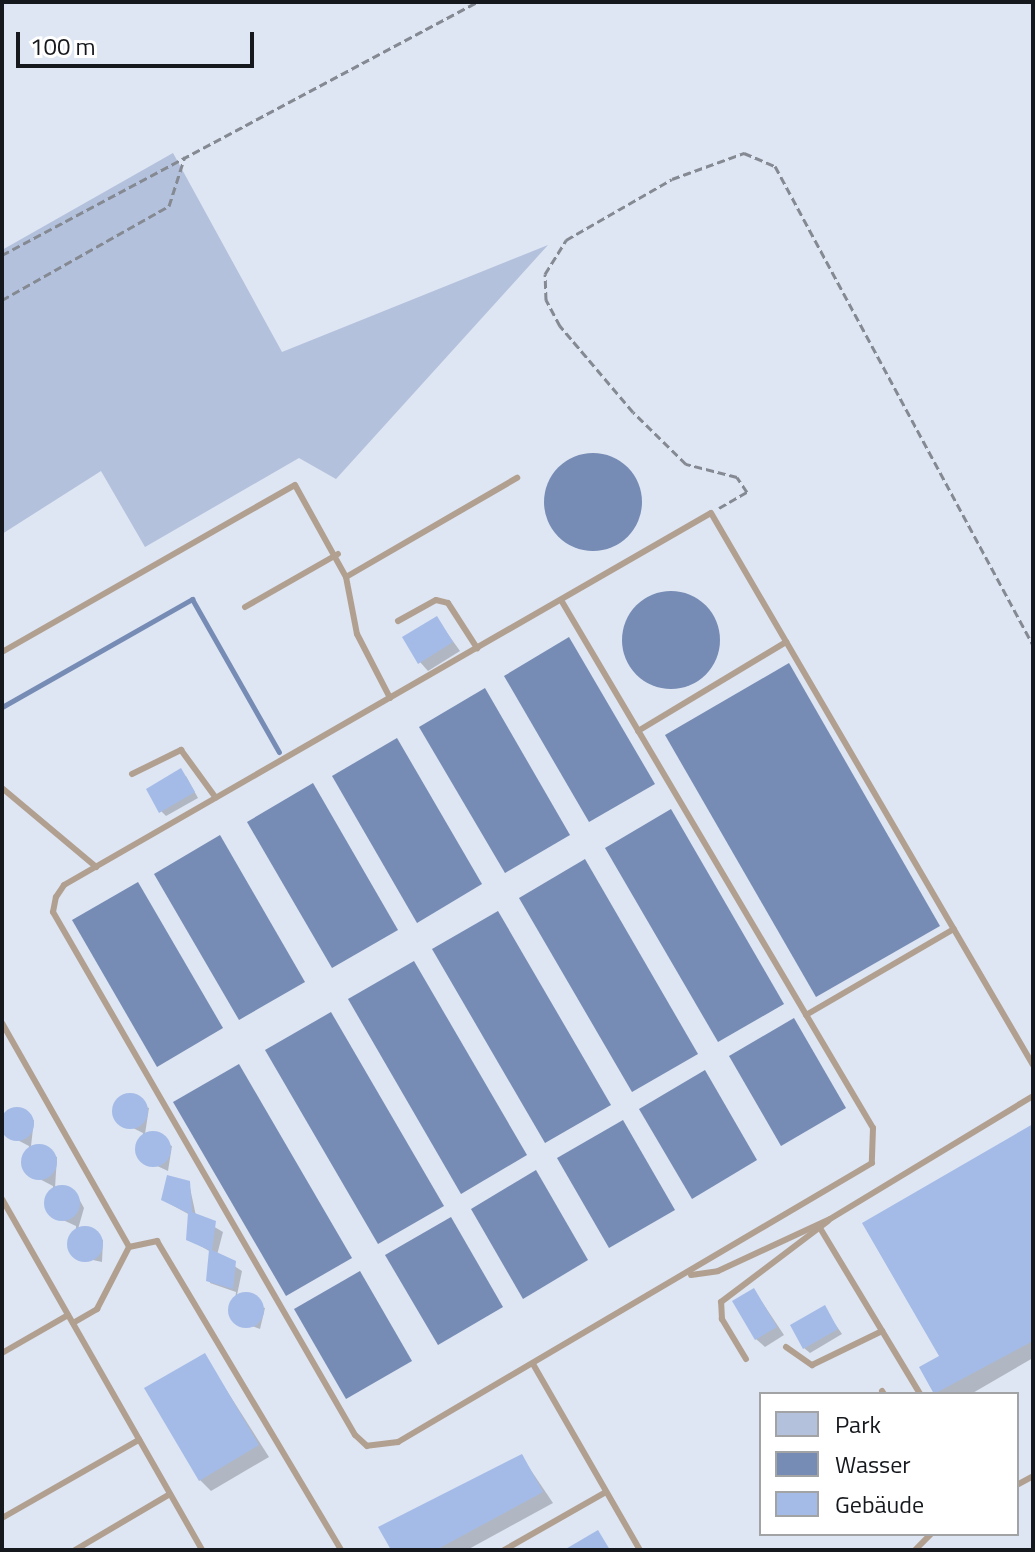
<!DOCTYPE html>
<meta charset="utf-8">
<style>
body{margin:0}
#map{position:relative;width:1035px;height:1552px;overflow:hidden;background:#dee5f3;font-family:"Titillium Web",sans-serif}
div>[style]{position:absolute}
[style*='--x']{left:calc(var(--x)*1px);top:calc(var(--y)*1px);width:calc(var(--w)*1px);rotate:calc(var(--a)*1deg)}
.green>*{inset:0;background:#b3c1dc}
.water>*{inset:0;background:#768cb5}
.round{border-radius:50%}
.shadow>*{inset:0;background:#0003}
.stream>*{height:5px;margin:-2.5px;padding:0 2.5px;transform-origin:2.5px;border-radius:2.5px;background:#768cb5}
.building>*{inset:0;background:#a4bbe7}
.path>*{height:3px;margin-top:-1.5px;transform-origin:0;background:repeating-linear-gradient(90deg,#848992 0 8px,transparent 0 12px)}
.service>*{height:6px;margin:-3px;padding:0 3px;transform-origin:3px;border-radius:3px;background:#b1a090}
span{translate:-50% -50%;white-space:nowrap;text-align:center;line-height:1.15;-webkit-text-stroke:6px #fff;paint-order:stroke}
.frame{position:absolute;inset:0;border:4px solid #15181c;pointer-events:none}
.legend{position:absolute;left:759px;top:1392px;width:260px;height:144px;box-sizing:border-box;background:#fff;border:2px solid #a1a3a4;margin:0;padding:10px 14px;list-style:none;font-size:24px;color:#15181c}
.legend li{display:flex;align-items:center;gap:16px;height:40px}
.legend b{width:40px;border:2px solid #a1a3a4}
.scale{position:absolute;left:16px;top:32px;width:238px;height:36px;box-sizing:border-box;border:4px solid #15181c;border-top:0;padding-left:10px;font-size:24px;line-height:28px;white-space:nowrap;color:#15181c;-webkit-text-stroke:6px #fff;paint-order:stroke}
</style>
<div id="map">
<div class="green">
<div style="clip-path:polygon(173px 153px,282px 352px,548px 245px,336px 479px,299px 458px,145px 547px,101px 471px,2px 534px,2px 250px)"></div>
</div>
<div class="water">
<div class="round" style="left:544px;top:453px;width:98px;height:98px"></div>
<div class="round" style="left:622px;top:591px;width:98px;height:98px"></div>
<div style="clip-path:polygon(569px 637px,655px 784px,589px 822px,504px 676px)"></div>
<div style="clip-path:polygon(789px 663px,940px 926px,816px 997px,665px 735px)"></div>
<div style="clip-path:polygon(485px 688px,570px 835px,505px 873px,419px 727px)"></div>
<div style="clip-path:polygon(397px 738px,482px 884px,417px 923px,332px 776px)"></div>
<div style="clip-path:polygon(313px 783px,398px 930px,332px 968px,247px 822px)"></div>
<div style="clip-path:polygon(671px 809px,784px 1004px,718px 1042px,605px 848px)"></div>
<div style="clip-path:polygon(220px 835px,305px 982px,239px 1020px,154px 874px)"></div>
<div style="clip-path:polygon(585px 859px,698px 1054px,632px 1092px,519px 898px)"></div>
<div style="clip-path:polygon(138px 882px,223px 1028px,157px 1067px,72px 920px)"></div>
<div style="clip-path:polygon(498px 911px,611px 1105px,545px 1143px,432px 949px)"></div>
<div style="clip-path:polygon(414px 961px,527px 1155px,461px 1194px,348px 999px)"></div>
<div style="clip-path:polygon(331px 1012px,444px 1206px,378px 1244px,265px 1050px)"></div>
<div style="clip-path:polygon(794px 1018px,846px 1108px,781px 1146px,729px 1056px)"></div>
<div style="clip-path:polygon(239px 1064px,352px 1258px,286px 1296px,173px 1102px)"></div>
<div style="clip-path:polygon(705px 1070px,757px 1160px,692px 1199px,639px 1109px)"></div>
<div style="clip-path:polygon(623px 1120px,675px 1210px,609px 1248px,557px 1158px)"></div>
<div style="clip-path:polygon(536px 1170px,588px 1260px,523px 1299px,471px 1209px)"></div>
<div style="clip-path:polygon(451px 1217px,503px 1307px,438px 1345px,385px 1255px)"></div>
<div style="clip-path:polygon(360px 1271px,412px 1361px,346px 1399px,294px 1309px)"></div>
</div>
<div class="shadow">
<div style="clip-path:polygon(437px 619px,460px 651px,428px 671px,420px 662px)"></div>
<div style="clip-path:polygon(186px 776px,198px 798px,166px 816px,161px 811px)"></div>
<div style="clip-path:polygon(122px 1098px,149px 1108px,145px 1134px,172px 1146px,168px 1171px,140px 1158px,143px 1133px,117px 1120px)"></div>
<div style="clip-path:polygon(7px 1110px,34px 1120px,31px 1146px,57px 1157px,55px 1188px,78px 1197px,84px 1208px,78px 1229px,103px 1240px,102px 1262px,75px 1256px,76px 1226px,52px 1215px,53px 1186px,28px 1173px,29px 1146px,2px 1132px)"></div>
<div style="clip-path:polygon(1033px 1127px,1033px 1358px,971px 1394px,936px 1394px,921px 1368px,941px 1357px)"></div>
<div style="clip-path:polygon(189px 1183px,196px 1216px,223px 1232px,217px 1255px,242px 1271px,237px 1295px,265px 1308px,260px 1329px,233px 1319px,236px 1292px,210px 1283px,211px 1252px,188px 1239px,190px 1215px,163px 1200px)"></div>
<div style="clip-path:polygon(754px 1290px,784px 1335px,765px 1347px,756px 1339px)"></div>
<div style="clip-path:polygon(824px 1308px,842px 1334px,810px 1353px,804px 1348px)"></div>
<div style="clip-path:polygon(204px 1355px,269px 1457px,211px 1491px,200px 1480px)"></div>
<div style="clip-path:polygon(522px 1457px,553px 1503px,467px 1550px,393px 1550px)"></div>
</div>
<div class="stream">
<div style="--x:2;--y:707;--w:219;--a:-29.6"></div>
<div style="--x:192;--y:599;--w:176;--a:60.4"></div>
</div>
<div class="building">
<div style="clip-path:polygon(437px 616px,453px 642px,418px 664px,402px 637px)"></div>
<div style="clip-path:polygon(181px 768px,195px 792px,159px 813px,146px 789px)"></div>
<div class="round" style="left:112px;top:1093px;width:36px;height:36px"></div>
<div class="round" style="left:0;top:1107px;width:34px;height:34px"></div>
<div style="clip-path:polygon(1033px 1124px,1033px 1341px,934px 1394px,919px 1367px,939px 1356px,862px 1223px)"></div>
<div class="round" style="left:135px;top:1131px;width:36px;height:36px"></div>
<div class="round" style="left:21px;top:1144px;width:36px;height:36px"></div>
<div style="clip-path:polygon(167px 1175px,190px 1181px,192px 1212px,216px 1221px,212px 1250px,236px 1261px,233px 1289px,206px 1281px,209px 1250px,186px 1240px,188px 1213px,161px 1200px)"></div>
<div class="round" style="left:44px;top:1185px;width:36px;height:36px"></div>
<div class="round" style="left:67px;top:1226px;width:36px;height:36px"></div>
<div style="clip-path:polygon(754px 1288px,777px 1327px,755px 1340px,732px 1301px)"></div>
<div class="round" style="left:228px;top:1292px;width:36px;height:36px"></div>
<div style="clip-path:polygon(825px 1305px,838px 1329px,803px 1349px,790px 1325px)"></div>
<div style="clip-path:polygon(205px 1353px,259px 1445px,199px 1481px,144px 1388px)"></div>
<div style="clip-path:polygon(522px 1454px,543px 1492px,436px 1550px,391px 1550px,378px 1527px)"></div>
<div style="clip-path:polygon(598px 1530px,610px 1550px,564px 1550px)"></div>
</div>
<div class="path">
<div style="--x:2;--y:255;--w:538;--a:-28.04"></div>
<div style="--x:2;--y:300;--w:192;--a:-29.4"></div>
<div style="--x:169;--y:206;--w:52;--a:-72.3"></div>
<div style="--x:719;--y:508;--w:32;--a:-30"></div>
<div style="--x:747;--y:492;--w:18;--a:-124"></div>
<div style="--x:737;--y:477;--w:53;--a:-165.7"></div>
<div style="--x:686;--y:464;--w:74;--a:-135.5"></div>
<div style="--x:633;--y:412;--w:113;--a:-130.3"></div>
<div style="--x:560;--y:326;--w:30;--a:-118"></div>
<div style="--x:546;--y:300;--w:26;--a:-92"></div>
<div style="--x:545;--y:274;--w:40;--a:-58"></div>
<div style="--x:566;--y:240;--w:122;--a:-29.9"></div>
<div style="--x:672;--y:179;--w:77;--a:-19.9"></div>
<div style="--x:744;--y:153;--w:34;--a:23"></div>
<div style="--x:775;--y:166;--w:544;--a:61.69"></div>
</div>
<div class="service">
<div style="--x:346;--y:577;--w:58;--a:79.1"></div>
<div style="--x:357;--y:634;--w:72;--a:62.7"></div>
<div style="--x:561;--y:600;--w:613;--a:59.42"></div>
<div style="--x:873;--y:1128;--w:35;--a:92"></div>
<div style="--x:872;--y:1163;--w:550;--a:149.52"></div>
<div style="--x:398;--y:1442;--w:31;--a:173"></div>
<div style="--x:367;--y:1446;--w:16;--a:-137"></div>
<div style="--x:355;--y:1435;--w:604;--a:-120"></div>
<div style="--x:53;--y:912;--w:15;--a:-79"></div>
<div style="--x:56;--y:897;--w:14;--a:-56"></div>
<div style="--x:64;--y:885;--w:746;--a:-29.9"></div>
<div style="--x:711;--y:513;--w:639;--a:59.74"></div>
<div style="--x:245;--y:607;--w:107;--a:-29.7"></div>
<div style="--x:398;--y:621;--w:43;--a:-28.9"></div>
<div style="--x:436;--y:600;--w:12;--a:14"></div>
<div style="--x:448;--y:603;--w:54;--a:57.2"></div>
<div style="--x:2;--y:652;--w:337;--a:-29.7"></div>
<div style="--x:295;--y:485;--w:105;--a:61"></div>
<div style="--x:346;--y:577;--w:198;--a:-30.1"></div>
<div style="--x:638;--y:731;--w:173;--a:-31"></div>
<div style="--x:132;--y:774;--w:55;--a:-26.1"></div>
<div style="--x:181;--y:750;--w:59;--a:53.9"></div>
<div style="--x:2;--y:788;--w:123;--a:40"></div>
<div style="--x:806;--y:1015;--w:171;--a:-30.2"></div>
<div style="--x:2;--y:1023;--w:257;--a:60.4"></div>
<div style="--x:2;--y:1199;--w:404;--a:60.3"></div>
<div style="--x:820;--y:1228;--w:194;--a:58.9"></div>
<div style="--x:691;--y:1275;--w:27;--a:-8"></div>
<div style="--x:718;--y:1271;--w:123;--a:-24.9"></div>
<div style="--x:830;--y:1219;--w:237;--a:-31.2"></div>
<div style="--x:73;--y:1323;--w:28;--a:-30"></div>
<div style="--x:97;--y:1309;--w:70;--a:-62.7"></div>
<div style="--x:129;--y:1247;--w:29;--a:-12"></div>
<div style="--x:157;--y:1241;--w:360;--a:59.2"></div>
<div style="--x:786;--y:1347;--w:32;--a:35"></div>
<div style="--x:812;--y:1365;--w:78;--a:-25.9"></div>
<div style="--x:2;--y:1353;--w:76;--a:-29.9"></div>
<div style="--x:746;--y:1359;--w:47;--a:-121"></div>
<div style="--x:722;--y:1319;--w:17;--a:-93"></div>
<div style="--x:721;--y:1302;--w:134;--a:-37.1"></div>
<div style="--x:533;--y:1364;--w:215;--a:60.1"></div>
<div style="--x:882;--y:1391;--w:4;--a:56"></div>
<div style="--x:1017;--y:1485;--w:18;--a:-29"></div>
<div style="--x:2;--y:1518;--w:158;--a:-29.7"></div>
<div style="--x:75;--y:1550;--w:110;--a:-30.5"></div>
<div style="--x:504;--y:1550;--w:117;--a:-29.6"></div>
<div style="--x:915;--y:1550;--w:23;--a:-45"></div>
</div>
<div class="frame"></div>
<ul class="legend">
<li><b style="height:22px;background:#b3c1dc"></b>Park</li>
<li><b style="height:22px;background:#768cb5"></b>Wasser</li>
<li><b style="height:22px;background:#a4bbe7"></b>Gebäude</li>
</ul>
<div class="scale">100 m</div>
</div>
